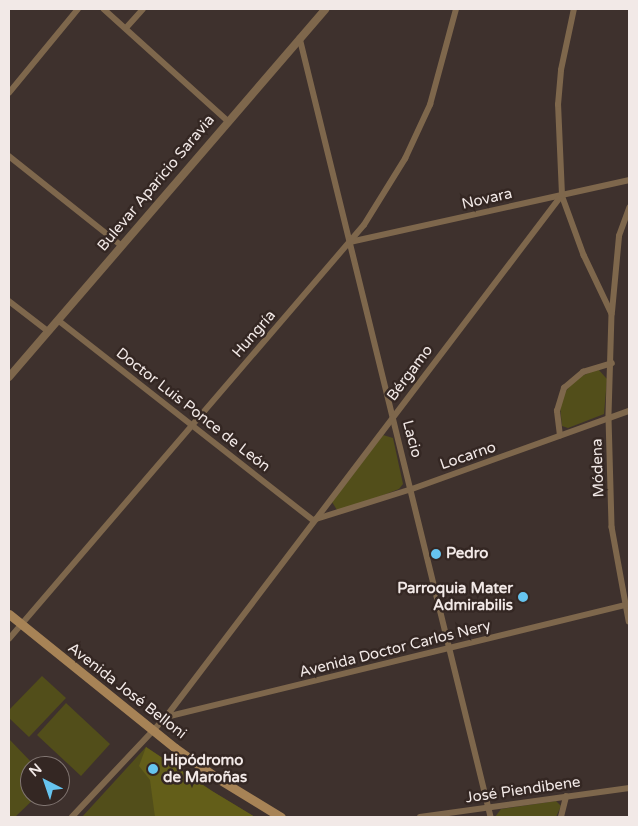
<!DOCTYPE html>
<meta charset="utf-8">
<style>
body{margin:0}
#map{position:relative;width:638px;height:826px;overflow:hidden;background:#3e312d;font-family:"Varela Round",sans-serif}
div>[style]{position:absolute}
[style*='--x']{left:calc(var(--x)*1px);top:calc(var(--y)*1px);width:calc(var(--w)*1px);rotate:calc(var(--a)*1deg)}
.green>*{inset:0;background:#524e1a}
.forest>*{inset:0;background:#635e19}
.minor>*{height:5.5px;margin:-2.75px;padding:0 2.75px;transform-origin:2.75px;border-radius:2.75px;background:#7e674c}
.tertiary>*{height:8px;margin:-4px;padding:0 4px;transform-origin:4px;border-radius:4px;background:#7e674c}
.secondary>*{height:9px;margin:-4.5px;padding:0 4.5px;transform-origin:4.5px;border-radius:4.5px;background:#a78356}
.dots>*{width:14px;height:14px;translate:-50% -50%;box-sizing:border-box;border:2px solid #342723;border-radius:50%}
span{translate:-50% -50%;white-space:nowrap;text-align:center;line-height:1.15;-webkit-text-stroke:5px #342723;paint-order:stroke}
.street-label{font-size:15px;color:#f2e9e7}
.poi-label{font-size:15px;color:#f2e9e7;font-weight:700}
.left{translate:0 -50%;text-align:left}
.right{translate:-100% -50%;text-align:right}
.frame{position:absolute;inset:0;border:10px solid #f2e9e7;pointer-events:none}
.north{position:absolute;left:20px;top:756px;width:50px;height:50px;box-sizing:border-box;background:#342723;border:1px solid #807571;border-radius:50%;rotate:319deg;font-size:14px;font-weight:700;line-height:20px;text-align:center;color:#f2e9e7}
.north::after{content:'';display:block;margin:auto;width:18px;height:22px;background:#66c4ef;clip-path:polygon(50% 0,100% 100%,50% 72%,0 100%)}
</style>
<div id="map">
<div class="green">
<div style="clip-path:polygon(598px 369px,607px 379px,604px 414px,568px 428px,562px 426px,560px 406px,565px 392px,577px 378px)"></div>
<div style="clip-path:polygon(383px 435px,393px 438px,403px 484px,399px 489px,345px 510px,337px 510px,332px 502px)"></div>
<div style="clip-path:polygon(42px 676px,66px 698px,29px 737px,9px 718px,9px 710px)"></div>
<div style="clip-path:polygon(66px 703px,110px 744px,81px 776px,37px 735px)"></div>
<div style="clip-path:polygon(9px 739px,35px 766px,30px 766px,30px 796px,37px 796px,15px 817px,9px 817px)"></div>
<div style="clip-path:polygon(146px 747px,212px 791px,255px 817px,82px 817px)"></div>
<div style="clip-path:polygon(556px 801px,561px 806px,556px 817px,495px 817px,501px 809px)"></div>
</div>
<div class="forest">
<div style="clip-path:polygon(146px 747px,212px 791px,255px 817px,155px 817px,150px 780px,139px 766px)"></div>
</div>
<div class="minor">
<div style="--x:104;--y:9;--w:166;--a:42.1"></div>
<div style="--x:126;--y:28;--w:25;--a:-48"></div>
<div style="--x:300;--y:38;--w:802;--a:76.22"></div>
<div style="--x:9;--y:93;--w:109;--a:-50.6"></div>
<div style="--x:9;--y:156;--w:143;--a:38.5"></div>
<div style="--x:562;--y:195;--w:64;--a:69.9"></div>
<div style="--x:584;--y:255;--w:65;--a:64.6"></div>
<div style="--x:612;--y:314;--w:104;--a:91.7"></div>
<div style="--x:609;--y:418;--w:109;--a:88.4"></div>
<div style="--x:612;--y:527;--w:96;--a:79.7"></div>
<div style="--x:350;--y:242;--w:286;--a:-12.5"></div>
<div style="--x:9;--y:301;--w:49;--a:37.6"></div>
<div style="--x:612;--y:312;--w:76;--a:-84.7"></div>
<div style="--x:619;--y:236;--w:30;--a:-70"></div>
<div style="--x:58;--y:320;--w:324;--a:38.1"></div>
<div style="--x:313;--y:520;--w:104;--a:-17.4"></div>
<div style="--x:412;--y:489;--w:231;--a:-19.8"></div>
<div style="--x:560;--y:436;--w:25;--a:-97"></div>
<div style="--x:557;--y:411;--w:24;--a:-73"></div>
<div style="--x:564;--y:388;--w:25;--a:-40"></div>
<div style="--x:583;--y:372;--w:30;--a:-17"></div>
<div style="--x:9;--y:639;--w:545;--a:-49.39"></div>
<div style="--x:364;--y:225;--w:78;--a:-58.2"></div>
<div style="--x:405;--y:159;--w:60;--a:-65.2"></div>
<div style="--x:430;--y:105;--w:99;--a:-74.8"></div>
<div style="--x:166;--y:717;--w:477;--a:-13.7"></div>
<div style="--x:72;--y:817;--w:137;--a:-46.8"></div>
<div style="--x:166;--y:717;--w:655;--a:-52.82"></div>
<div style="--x:562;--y:195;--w:90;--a:-92.5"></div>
<div style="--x:558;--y:105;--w:35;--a:-85"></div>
<div style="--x:561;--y:70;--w:62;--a:-78"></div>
<div style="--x:420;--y:817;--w:211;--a:-7.9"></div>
<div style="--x:561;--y:817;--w:21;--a:-76"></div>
</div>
<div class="tertiary">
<div style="--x:9;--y:377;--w:485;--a:-49.3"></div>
</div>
<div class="secondary">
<div style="--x:9;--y:614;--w:213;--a:38.9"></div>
<div style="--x:175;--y:748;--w:52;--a:35.5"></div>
<div style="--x:217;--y:778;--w:75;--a:31.4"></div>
</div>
<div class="dots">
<div style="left:436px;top:554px;background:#66c4ef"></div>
<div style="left:523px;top:597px;background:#66c4ef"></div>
<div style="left:153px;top:769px;background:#66c4ef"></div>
</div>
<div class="street-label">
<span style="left:156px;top:183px;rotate:-50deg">Bulevar Aparicio Saravia</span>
<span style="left:487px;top:199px;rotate:-13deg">Novara</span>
<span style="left:254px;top:334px;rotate:-49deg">Hungría</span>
<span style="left:410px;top:373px;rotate:-53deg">Bérgamo</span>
<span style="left:193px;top:410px;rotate:38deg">Doctor Luis Ponce de León</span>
<span style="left:412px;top:439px;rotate:75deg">Lacio</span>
<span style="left:468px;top:456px;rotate:-19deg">Locarno</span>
<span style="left:598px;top:468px;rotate:-92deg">Módena</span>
<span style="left:395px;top:649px;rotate:-14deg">Avenida Doctor Carlos Nery</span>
<span style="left:127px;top:691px;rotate:38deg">Avenida José Belloni</span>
<span style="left:523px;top:790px;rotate:-8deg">José Piendibene</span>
</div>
<div class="poi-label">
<span class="left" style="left:446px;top:554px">Pedro</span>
<span class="right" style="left:513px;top:597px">Parroquia Mater<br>Admirabilis</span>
<span class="left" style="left:163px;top:769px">Hipódromo<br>de Maroñas</span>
</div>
<div class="frame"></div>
<div class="north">N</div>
</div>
